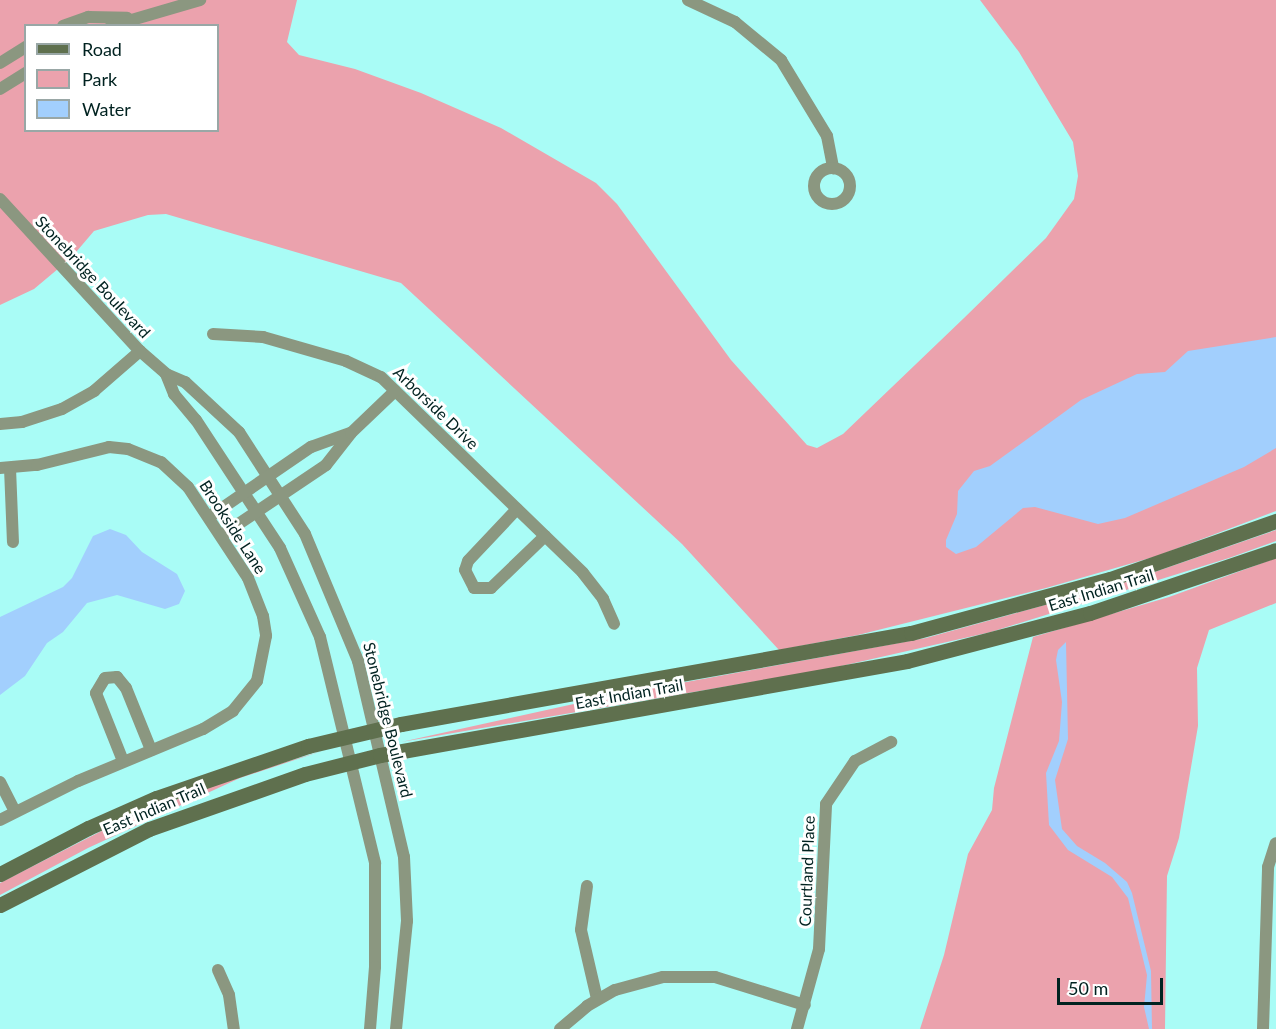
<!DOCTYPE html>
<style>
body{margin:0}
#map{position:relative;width:1276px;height:1029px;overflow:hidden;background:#a9fcf6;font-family:Lato,sans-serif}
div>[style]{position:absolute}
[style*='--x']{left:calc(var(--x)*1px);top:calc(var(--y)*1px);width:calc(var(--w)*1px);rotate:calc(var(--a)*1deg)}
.green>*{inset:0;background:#eba2ad}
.water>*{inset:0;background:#a2cffd}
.street>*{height:12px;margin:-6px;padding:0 6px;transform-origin:6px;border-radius:6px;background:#8b9780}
.street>.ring{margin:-6px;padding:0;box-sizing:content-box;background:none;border:12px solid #8b9780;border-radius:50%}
.secondary>*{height:15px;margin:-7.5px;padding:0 7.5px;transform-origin:7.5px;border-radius:7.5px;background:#5f704e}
span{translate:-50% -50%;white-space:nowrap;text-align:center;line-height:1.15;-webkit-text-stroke:6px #fff;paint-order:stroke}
.street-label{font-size:16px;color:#002220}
.legend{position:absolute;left:24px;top:24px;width:195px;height:108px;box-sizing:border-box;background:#fff;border:2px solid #99a7a6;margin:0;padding:8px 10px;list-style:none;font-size:18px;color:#002220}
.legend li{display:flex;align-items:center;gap:12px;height:30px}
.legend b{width:30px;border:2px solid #99a7a6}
.scale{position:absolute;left:1057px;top:978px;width:106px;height:27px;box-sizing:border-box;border:3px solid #002220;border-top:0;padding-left:8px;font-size:18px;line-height:21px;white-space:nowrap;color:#002220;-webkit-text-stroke:4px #fff;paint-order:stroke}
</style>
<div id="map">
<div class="green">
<div style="clip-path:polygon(evenodd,0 0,297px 0,287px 42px,299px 55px,355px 69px,421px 93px,501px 128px,596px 183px,617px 204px,731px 360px,807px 445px,817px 448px,843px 434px,964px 318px,1046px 238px,1074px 199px,1078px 176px,1073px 142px,1019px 52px,980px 0,1276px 0,1276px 511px,1157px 556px,1046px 588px,858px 635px,779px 650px,682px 544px,401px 283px,166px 214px,148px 215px,94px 231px,71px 258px,34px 289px,0 305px,0 0,26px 26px,218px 26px,218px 130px,26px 130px,26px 26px)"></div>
<div style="clip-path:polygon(1276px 530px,1276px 541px,1229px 558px,991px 632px,828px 669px,401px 742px,610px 696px,926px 638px,1114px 586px)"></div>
<div style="clip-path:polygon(1276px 558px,1276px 603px,1209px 630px,1197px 668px,1198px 726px,1179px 838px,1167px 876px,1165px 1029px,920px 1029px,944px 955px,968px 854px,992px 810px,994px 788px,1033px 637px,1169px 597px)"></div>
<div style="clip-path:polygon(325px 750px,240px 778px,88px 848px,0 895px,0 883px,121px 821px,230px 779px)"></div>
</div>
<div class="water">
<div style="clip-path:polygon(1276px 337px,1276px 448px,1244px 467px,1125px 518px,1098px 524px,1035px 507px,1023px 508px,976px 547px,956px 554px,946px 547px,946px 540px,957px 514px,958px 491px,974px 471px,990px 466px,1081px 400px,1137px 374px,1165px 372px,1188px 351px)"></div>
<div style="clip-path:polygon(110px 529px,126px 535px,142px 552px,177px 574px,185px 591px,179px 604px,165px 609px,117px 595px,87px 603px,63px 632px,47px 643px,25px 676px,0 695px,0 617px,63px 587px,72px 578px,93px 536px)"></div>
<div style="clip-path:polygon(1066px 642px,1068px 739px,1055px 780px,1062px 829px,1077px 846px,1105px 863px,1127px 882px,1132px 893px,1151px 971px,1152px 1029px,1149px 1029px,1144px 1007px,1147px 975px,1128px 898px,1112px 877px,1068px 850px,1049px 825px,1046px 773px,1059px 741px,1062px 702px,1056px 660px,1058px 650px)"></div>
</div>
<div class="street">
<div style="--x:688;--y:0;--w:52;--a:25.1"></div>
<div style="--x:735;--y:22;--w:60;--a:39.6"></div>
<div style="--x:781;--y:60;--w:89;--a:58.8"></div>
<div style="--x:827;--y:136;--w:33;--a:79"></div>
<div style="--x:63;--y:26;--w:27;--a:-20"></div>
<div style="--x:88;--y:17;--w:39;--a:1"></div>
<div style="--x:111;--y:26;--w:93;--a:-16.3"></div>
<div style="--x:0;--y:63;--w:31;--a:-32"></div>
<div style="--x:0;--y:89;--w:31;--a:-32"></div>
<div class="ring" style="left:814px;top:168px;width:24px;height:24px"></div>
<div style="--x:0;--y:199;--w:207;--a:47.4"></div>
<div style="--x:140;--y:351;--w:35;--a:41"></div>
<div style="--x:166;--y:374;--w:21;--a:23"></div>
<div style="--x:185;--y:382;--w:74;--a:42.8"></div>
<div style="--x:239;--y:432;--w:121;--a:57.1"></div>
<div style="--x:305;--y:534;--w:138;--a:67.3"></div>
<div style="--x:358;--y:661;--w:201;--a:76.8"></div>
<div style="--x:404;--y:857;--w:64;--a:87.3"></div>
<div style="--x:407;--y:921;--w:109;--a:95.8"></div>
<div style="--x:213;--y:334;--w:50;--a:3.4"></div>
<div style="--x:263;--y:337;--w:86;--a:16.1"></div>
<div style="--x:346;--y:361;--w:38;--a:25"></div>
<div style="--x:381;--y:377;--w:281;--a:44.1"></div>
<div style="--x:583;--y:573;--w:33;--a:52"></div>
<div style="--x:603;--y:599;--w:27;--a:66"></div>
<div style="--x:166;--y:374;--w:22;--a:68"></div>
<div style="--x:174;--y:394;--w:34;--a:50"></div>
<div style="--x:196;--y:420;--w:153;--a:56.7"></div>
<div style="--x:280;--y:548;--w:98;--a:65.8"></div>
<div style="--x:320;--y:637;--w:233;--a:76.3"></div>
<div style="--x:375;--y:863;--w:104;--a:90"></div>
<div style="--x:375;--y:967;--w:62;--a:94.6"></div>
<div style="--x:0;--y:424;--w:22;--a:-5"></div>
<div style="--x:22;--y:422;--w:42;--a:-18"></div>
<div style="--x:62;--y:409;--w:37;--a:-29"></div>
<div style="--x:94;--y:391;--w:61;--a:-41"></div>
<div style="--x:0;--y:468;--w:37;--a:-5"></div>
<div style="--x:37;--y:465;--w:74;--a:-14"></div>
<div style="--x:109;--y:447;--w:19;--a:6"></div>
<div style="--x:128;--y:449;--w:35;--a:22"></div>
<div style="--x:161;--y:462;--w:37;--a:43"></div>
<div style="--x:188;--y:487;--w:109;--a:56.6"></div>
<div style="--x:248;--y:578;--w:41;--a:68.5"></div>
<div style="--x:263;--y:616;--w:20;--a:81"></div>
<div style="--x:266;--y:636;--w:46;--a:101.3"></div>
<div style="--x:257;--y:681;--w:38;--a:129"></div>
<div style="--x:233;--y:711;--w:35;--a:149"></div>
<div style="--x:203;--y:729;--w:135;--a:157.4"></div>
<div style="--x:78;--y:781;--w:87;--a:153.4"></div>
<div style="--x:10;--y:468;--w:74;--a:87.7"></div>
<div style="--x:517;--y:509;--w:71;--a:133.3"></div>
<div style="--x:468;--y:561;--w:9;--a:108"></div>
<div style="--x:465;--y:570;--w:20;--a:63"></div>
<div style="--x:474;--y:588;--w:17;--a:0"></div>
<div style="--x:491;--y:588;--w:75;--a:-43.9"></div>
<div style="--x:209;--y:517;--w:124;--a:-34.5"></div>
<div style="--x:311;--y:447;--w:41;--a:-19.7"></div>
<div style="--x:222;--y:535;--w:125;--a:-33.9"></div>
<div style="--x:326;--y:465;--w:41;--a:-52"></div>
<div style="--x:351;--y:433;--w:61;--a:-43.7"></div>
<div style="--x:123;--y:761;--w:73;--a:-111.7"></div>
<div style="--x:96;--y:693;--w:17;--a:-59"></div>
<div style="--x:105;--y:678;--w:12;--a:-5"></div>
<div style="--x:117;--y:677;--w:14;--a:51"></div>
<div style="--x:126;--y:688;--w:67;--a:68"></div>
<div style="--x:0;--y:782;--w:33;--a:63"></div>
<div style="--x:587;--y:886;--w:44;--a:97.8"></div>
<div style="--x:581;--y:930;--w:71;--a:76.9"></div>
<div style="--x:218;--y:970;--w:27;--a:66"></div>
<div style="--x:229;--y:995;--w:34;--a:82"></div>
<div style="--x:560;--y:1029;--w:35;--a:-40"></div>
<div style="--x:587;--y:1006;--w:32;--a:-30"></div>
<div style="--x:615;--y:990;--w:50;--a:-15.2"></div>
<div style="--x:663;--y:977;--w:52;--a:0"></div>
<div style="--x:715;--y:977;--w:94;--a:17.3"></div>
<div style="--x:797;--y:1029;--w:83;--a:-74.6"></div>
<div style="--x:819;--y:949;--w:145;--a:-87.2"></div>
<div style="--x:826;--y:804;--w:52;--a:-56"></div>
<div style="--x:855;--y:761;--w:41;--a:-27.8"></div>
<div style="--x:1263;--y:1029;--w:162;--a:-88.2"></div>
<div style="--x:1268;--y:867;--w:25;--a:-72"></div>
</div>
<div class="secondary">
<div style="--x:0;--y:874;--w:99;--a:-27.6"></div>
<div style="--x:88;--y:828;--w:74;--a:-23.8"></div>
<div style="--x:156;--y:798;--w:161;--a:-18.9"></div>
<div style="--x:308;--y:746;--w:96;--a:-13.3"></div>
<div style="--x:401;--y:724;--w:518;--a:-10.12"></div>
<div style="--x:911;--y:633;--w:206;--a:-15.2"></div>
<div style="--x:1110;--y:579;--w:176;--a:-19.3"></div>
<div style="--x:0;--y:905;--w:167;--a:-27"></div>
<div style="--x:149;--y:829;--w:165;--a:-19.4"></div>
<div style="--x:305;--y:774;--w:77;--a:-14.2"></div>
<div style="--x:380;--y:755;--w:535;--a:-10.11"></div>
<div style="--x:907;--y:661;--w:189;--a:-14.7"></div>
<div style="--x:1090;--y:613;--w:196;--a:-18.7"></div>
</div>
<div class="street-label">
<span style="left:93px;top:277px;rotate:47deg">Stonebridge Boulevard</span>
<span style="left:436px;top:408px;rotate:44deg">Arborside Drive</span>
<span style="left:233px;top:527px;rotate:57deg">Brookside Lane</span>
<span style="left:1101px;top:590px;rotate:-17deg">East Indian Trail</span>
<span style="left:629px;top:694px;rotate:-10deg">East Indian Trail</span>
<span style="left:388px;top:720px;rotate:76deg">Stonebridge Boulevard</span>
<span style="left:154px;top:809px;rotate:-23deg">East Indian Trail</span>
<span style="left:807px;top:871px;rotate:-88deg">Courtland Place</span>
</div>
<ul class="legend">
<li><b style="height:8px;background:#5f704e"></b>Road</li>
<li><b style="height:16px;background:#eba2ad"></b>Park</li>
<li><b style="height:16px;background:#a2cffd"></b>Water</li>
</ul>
<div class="scale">50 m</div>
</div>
